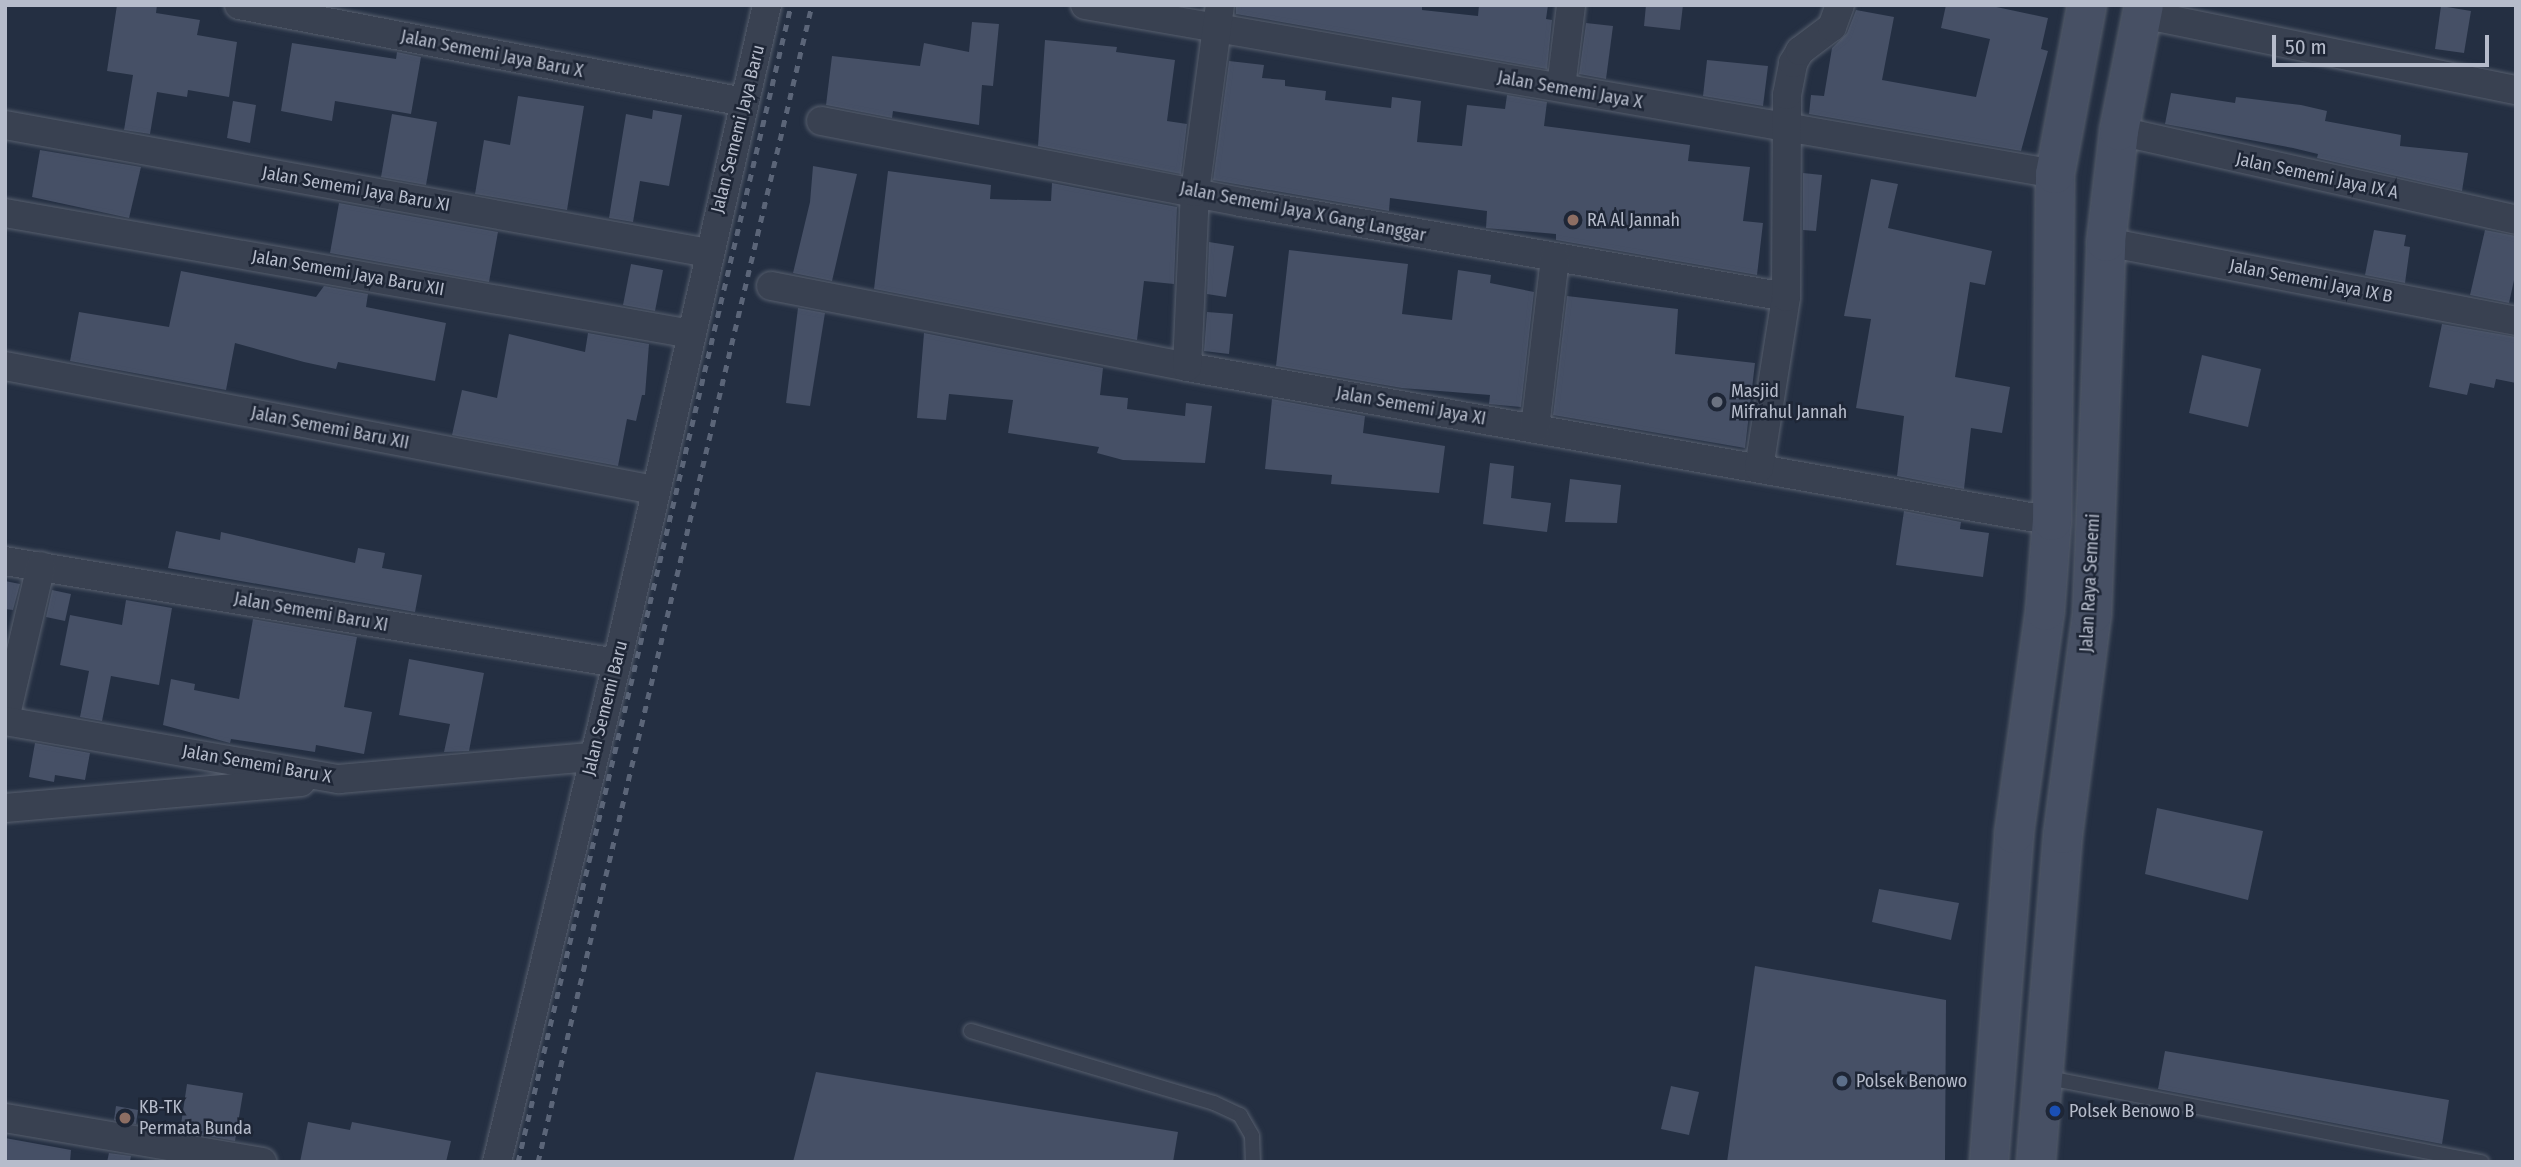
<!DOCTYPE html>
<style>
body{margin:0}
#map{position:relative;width:2521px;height:1167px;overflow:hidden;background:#242f42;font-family:"Fira Sans Condensed",sans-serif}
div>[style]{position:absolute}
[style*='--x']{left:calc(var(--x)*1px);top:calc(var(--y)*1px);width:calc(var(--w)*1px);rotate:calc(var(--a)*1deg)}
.building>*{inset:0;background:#465066}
.roads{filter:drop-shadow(0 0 2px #575f6e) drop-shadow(0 0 2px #575f6e)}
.lane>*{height:14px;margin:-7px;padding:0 7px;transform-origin:7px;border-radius:7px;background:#394151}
.street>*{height:28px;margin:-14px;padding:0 14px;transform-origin:14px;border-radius:14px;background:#394151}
.secondary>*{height:38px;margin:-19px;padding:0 19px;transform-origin:19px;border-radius:19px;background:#475064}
.rail>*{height:5px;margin-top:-2.5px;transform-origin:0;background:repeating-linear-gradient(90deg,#5b6578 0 7px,transparent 0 14px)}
.dots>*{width:19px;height:19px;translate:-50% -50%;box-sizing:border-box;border:4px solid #1e2636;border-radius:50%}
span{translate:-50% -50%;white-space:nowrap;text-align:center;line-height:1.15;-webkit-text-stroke:5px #1e2636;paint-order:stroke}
.street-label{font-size:18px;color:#b6bccb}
.poi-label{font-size:18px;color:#b6bccb}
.left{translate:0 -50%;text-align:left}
.frame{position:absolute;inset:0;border:7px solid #b6bccb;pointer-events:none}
.scale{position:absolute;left:2272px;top:35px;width:217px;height:32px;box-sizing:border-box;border:4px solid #b6bccb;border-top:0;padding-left:9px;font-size:21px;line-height:24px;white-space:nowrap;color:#b6bccb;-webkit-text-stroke:5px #1e2636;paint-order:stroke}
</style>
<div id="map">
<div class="building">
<div style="clip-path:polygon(117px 5px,157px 5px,156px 13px,200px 20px,197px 35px,237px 42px,229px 97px,188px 90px,187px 97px,157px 92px,150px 134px,124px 130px,133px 75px,107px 71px)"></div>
<div style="clip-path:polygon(1236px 5px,1422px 5px,1422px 10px,1478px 16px,1479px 5px,1548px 5px,1546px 19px,1552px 20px,1547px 69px,1236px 14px)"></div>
<div style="clip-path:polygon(1646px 5px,1683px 5px,1680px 30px,1644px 26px)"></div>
<div style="clip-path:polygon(1946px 5px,1987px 5px,2048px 18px,2041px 49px,2048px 51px,2021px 151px,1809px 114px,1811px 95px,1824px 96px,1832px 48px,1847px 33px,1856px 10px,1894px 17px,1882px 80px,1976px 97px,1990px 39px,1941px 28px)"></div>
<div style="clip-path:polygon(2441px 6px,2471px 11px,2464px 53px,2435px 49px)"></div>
<div style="clip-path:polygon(972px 22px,999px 24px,993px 86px,982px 85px,979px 125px,893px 111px,892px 118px,826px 105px,832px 56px,920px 66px,924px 43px,969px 52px)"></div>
<div style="clip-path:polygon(1586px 23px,1613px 26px,1606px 79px,1579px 74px)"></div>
<div style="clip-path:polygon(1045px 40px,1117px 47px,1116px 52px,1175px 60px,1167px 121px,1187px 124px,1181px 174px,1038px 146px)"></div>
<div style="clip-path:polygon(292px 43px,396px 59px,397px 52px,421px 57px,411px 114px,335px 101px,332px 121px,281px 111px)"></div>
<div style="clip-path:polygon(1707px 60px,1768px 66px,1763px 106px,1703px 96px)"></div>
<div style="clip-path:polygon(1229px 61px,1264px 65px,1262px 78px,1285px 80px,1285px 86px,1326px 91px,1325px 100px,1391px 108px,1392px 97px,1421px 101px,1417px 142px,1462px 146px,1467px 105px,1505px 109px,1507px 95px,1547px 102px,1544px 126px,1690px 145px,1688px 161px,1750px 167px,1743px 221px,1763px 223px,1757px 275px,1556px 240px,1556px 234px,1486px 228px,1487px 211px,1390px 198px,1389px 211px,1213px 180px)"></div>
<div style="clip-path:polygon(2171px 93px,2235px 103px,2236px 97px,2301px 105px,2327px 111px,2325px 121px,2401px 135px,2400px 146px,2468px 153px,2462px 191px,2317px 158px,2318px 154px,2293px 148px,2165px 124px)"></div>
<div style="clip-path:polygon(518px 96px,584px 106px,567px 210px,475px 194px,484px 140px,510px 145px)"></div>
<div style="clip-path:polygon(233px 101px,256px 105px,250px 143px,227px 138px)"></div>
<div style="clip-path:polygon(653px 110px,682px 115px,669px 186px,640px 181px,633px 222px,609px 218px,626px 114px,652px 119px)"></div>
<div style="clip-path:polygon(392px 114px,437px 122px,426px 185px,381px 177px)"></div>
<div style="clip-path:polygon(40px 150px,141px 167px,129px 218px,32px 197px)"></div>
<div style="clip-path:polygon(813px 166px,857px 174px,832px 281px,793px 273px,810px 202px)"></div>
<div style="clip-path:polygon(888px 171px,991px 185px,990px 199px,1051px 201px,1052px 183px,1177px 207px,1174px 284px,1144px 281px,1137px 340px,874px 289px)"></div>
<div style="clip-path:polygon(1803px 173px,1822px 175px,1816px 231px,1803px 230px)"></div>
<div style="clip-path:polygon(1871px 179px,1898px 184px,1888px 228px,1992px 251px,1985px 285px,1970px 282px,1955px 377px,2010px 387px,2002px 433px,1971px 428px,1964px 489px,1897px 476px,1904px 416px,1856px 408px,1871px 319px,1844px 316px)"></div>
<div style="clip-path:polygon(339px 203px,498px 232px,489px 282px,330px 253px)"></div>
<div style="clip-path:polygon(2374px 230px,2406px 235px,2404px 246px,2410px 247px,2405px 283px,2365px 275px)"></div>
<div style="clip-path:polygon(2485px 230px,2516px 236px,2516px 271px,2509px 303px,2470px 295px)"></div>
<div style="clip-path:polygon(1209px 242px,1234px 246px,1226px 297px,1207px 294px)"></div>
<div style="clip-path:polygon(1289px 250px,1408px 264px,1402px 314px,1452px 320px,1458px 270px,1491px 275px,1490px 283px,1534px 292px,1521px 407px,1489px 404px,1490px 395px,1402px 388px,1276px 366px)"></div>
<div style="clip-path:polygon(631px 264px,663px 270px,655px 311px,623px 305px)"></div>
<div style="clip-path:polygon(181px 271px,316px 297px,324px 286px,368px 294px,366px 307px,446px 323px,435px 381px,338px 362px,336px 369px,304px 362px,235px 343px,226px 390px,70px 361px,79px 312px,169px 327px)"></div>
<div style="clip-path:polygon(1567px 296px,1678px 309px,1675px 354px,1755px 363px,1745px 448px,1553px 415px)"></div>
<div style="clip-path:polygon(798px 308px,825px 313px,810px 406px,786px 403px)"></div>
<div style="clip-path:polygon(1207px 312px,1233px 314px,1229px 354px,1204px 351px)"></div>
<div style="clip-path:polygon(2442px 324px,2516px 337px,2516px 383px,2496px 379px,2494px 388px,2470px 383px,2467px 395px,2429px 387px)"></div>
<div style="clip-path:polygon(588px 333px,649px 344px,645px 395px,642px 395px,636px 421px,627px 419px,618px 466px,452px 435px,462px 390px,497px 398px,509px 334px,585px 352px)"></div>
<div style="clip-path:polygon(924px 333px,1103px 368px,1100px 395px,1128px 398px,1127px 409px,1185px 416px,1186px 403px,1212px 406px,1205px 463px,1123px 460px,1097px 453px,1099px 447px,1008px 433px,1013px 400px,949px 394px,946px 420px,917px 418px)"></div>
<div style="clip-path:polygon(2202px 355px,2261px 369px,2248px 427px,2189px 413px)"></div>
<div style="clip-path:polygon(1272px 399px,1365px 416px,1363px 433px,1445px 446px,1439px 493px,1331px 484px,1332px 475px,1265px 469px)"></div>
<div style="clip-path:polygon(1490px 463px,1514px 466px,1511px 498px,1551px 503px,1547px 532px,1483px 524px)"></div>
<div style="clip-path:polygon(1570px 479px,1621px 485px,1617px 523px,1565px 522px)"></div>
<div style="clip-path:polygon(1904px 511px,1961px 522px,1960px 529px,1989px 533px,1983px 577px,1896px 565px)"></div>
<div style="clip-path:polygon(176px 531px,220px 540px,221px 532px,355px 563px,358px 548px,385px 553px,382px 568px,422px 575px,415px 612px,168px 568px)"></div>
<div style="clip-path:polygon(5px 581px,20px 584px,13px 610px,5px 609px)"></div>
<div style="clip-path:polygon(52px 590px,71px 594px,65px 621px,46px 617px)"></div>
<div style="clip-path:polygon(126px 600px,172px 608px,159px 685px,111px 676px,102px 721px,80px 717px,89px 671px,60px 665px,70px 615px,122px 625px)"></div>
<div style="clip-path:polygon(253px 619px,357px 637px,344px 707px,372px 712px,364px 754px,316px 745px,315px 752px,231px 739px,230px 743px,163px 725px,171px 679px,195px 684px,194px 690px,239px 699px)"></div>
<div style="clip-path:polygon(409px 659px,484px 673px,469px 751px,444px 752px,450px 724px,399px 715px)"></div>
<div style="clip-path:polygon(35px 743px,90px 753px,85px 780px,55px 775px,54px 782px,29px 777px)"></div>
<div style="clip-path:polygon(2157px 808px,2263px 831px,2248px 900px,2145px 874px)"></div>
<div style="clip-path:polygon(1879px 889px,1959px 903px,1951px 940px,1872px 922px)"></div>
<div style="clip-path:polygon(1755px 966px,1946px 1000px,1945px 1162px,1727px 1162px)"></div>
<div style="clip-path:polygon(2165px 1051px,2449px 1100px,2442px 1144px,2158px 1089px)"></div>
<div style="clip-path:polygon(816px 1072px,1178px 1132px,1173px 1162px,793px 1162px)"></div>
<div style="clip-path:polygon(187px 1084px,243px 1093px,235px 1141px,180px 1131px)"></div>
<div style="clip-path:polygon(1671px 1086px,1699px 1092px,1689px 1135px,1661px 1129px)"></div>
<div style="clip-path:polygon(116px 1106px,138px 1110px,136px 1124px,114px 1120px)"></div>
<div style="clip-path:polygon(308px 1122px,350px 1130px,352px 1122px,451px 1141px,446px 1162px,300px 1162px)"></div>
<div style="clip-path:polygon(5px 1138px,71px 1150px,70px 1162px,5px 1162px)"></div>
<div style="clip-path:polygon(109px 1153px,131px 1156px,130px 1162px,107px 1162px)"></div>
</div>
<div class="roads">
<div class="lane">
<div style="--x:971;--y:1031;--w:253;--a:16.5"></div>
<div style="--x:1214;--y:1103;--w:29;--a:25"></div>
<div style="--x:1240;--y:1115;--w:24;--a:60"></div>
<div style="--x:1252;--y:1136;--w:26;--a:88"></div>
<div style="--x:2043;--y:1077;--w:447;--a:11"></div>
</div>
<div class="street">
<div style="--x:239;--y:5;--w:514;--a:10.87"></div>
<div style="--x:1085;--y:5;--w:985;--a:9.88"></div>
<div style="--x:2142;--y:14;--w:382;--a:11.5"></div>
<div style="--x:1561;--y:87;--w:83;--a:-83"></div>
<div style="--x:821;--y:121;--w:427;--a:10.9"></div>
<div style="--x:1240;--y:202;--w:554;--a:9.87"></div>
<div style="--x:5;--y:125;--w:715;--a:10.32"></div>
<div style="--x:2119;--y:131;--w:407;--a:12.6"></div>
<div style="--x:5;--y:213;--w:697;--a:10"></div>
<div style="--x:2106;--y:242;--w:418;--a:10.9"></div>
<div style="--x:771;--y:286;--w:424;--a:11"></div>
<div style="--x:1187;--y:367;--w:879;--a:10.09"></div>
<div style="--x:5;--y:366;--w:661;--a:10.82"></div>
<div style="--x:1187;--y:367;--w:175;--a:-87.4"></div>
<div style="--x:1195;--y:192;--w:189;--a:-82.4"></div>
<div style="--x:1535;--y:428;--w:171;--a:-83.3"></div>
<div style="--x:1759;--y:468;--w:173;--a:-81"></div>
<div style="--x:1786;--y:297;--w:202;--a:-89.7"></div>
<div style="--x:1787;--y:95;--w:33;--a:-79"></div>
<div style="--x:1793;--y:63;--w:14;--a:-60"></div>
<div style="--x:1800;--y:51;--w:40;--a:-37"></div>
<div style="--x:1832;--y:27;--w:23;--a:-70"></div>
<div style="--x:5;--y:561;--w:620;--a:9.46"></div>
<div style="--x:5;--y:719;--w:157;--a:-76.8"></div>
<div style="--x:5;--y:721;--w:339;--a:9.9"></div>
<div style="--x:339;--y:779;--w:255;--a:-5"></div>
<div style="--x:5;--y:808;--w:297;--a:-5"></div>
<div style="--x:5;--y:1118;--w:261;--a:9.7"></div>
<div style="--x:497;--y:1162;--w:513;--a:-76.48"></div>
<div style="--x:617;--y:663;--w:675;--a:-77.16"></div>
</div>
<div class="secondary">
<div style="--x:1989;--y:1162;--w:329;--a:-85.6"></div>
<div style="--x:2014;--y:834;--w:225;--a:-82.1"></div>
<div style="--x:2045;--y:611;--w:90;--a:-85.6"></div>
<div style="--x:2052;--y:521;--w:347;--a:-89.5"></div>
<div style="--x:2055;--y:174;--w:172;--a:-79.3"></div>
<div style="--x:2036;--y:1162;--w:329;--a:-85.3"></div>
<div style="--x:2063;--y:834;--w:222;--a:-82.5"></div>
<div style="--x:2092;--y:614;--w:372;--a:-87.8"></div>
<div style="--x:2106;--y:242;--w:112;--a:-83.3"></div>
<div style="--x:2119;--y:131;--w:128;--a:-78.8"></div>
</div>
</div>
<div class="rail">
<div style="--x:518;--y:1162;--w:1189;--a:-76.72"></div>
<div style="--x:538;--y:1162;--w:1189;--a:-76.68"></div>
</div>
<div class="dots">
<div style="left:1573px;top:220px;background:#8d6e63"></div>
<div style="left:1717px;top:402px;background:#6b7280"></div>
<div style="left:1842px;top:1081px;background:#5c6f8a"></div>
<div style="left:2055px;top:1111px;background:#1a4fb4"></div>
<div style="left:125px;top:1118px;background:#8d6e63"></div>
</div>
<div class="street-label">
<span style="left:492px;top:54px;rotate:11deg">Jalan Sememi Jaya Baru X</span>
<span style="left:1570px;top:90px;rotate:10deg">Jalan Sememi Jaya X</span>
<span style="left:738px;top:129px;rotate:-76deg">Jalan Sememi Jaya Baru</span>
<span style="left:2317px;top:176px;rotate:12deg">Jalan Sememi Jaya IX A</span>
<span style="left:356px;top:189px;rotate:10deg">Jalan Sememi Jaya Baru XI</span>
<span style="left:1303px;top:212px;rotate:11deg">Jalan Sememi Jaya X Gang Langgar</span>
<span style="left:348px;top:273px;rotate:10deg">Jalan Sememi Jaya Baru XII</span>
<span style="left:2311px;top:281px;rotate:11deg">Jalan Sememi Jaya IX B</span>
<span style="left:1411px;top:406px;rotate:10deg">Jalan Sememi Jaya XI</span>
<span style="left:330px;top:428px;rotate:11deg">Jalan Sememi Baru XII</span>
<span style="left:2090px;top:583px;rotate:-87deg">Jalan Raya Sememi</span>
<span style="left:311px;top:612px;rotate:10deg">Jalan Sememi Baru XI</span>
<span style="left:605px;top:708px;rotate:-76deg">Jalan Sememi Baru</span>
<span style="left:257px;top:764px;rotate:10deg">Jalan Sememi Baru X</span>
</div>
<div class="poi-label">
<span class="left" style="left:1587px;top:220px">RA Al Jannah</span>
<span class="left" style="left:1731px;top:402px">Masjid<br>Mifrahul Jannah</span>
<span class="left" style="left:1856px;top:1081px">Polsek Benowo</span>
<span class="left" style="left:139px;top:1118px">KB-TK<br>Permata Bunda</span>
<span class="left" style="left:2069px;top:1111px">Polsek Benowo B</span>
</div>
<div class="frame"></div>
<div class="scale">50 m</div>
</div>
